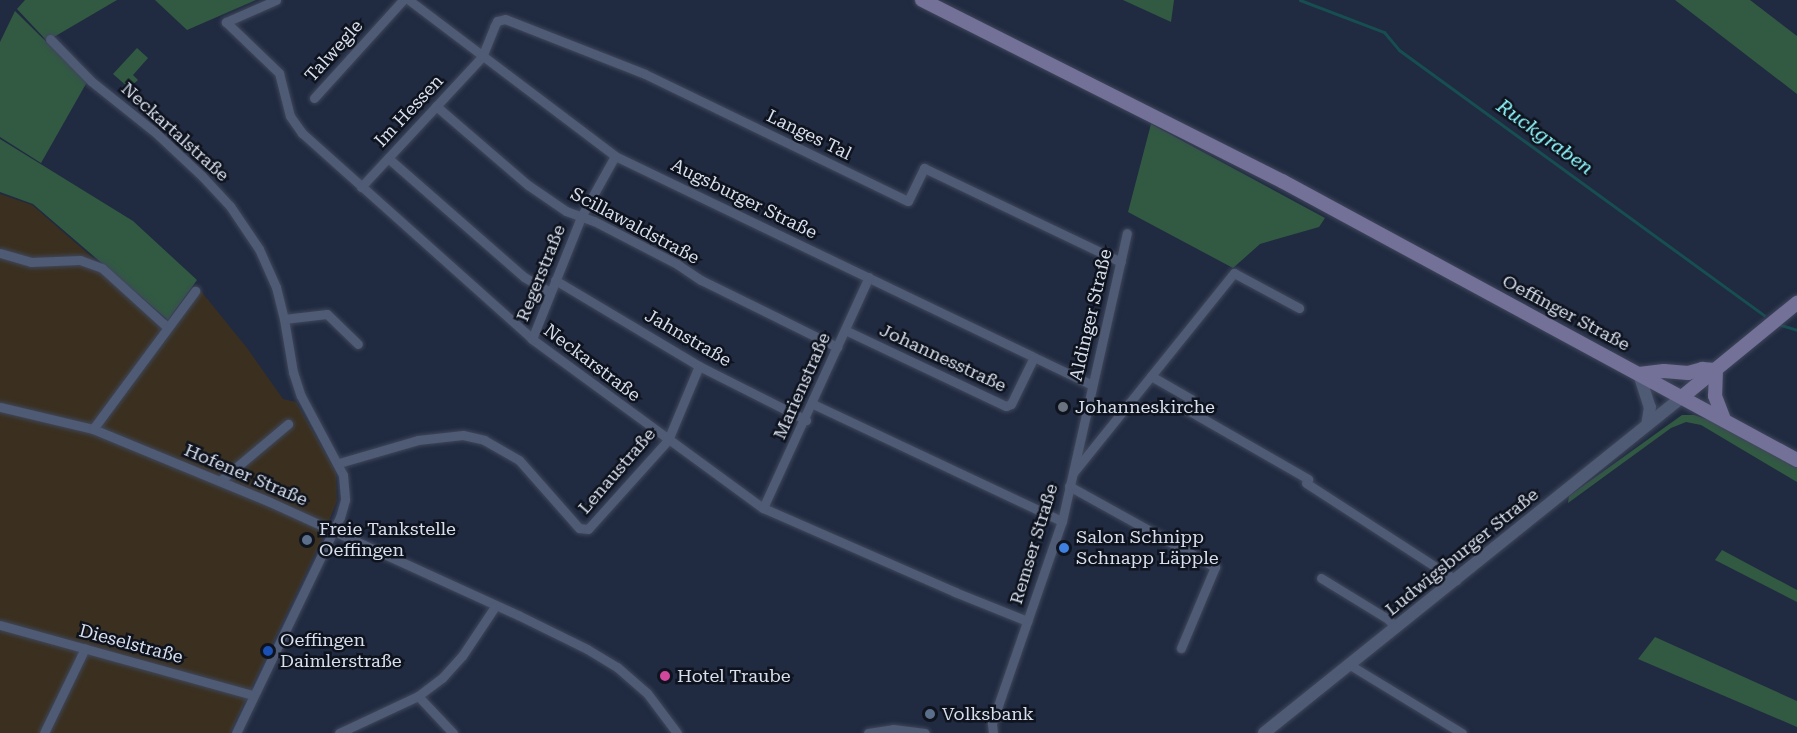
<!DOCTYPE html>
<meta charset="utf-8">
<style>
body{margin:0}
#map{position:relative;width:1797px;height:733px;overflow:hidden;background:#202a41;font-family:"Roboto Serif",serif}
div>[style]{position:absolute}
[style*='--x']{left:calc(var(--x)*1px);top:calc(var(--y)*1px);width:calc(var(--w)*1px);rotate:calc(var(--a)*1deg)}
.industrial>*{inset:0;background:#3b3020}
.green>*{inset:0;background:#325a43}
.stream>*{height:3px;margin:-1.5px;padding:0 1.5px;transform-origin:1.5px;border-radius:1.5px;background:#174e51}
.roads{filter:drop-shadow(0 0 2px #3f475a) drop-shadow(0 0 2px #3f475a)}
.minor>*{height:9px;margin:-4.5px;padding:0 4.5px;transform-origin:4.5px;border-radius:4.5px;background:#4f5a74}
.tertiary>*{height:12px;margin:-6px;padding:0 6px;transform-origin:6px;border-radius:6px;background:#4f5a74}
.secondary>*{height:14px;margin:-7px;padding:0 7px;transform-origin:7px;border-radius:7px;background:#747199}
.dots>*{width:16px;height:16px;translate:-50% -50%;box-sizing:border-box;border:3px solid #0e131d;border-radius:50%}
span{translate:-50% -50%;white-space:nowrap;text-align:center;line-height:1.15;-webkit-text-stroke:5px #0e131d;paint-order:stroke}
.street-label{font-size:18px;color:#d7deed}
.poi-label{font-size:18px;color:#d7deed}
.left{translate:0 -50%;text-align:left}
.water-label{font-size:20px;color:#8ff9fe;font-style:italic}
</style>
<div id="map">
<div class="industrial">
<div style="clip-path:polygon(0 194px,32px 205px,168px 323px,196px 285px,247px 348px,283px 399px,296px 402px,336px 472px,337px 501px,322px 539px,230px 733px,0 733px)"></div>
</div>
<div class="green">
<div style="clip-path:polygon(25px 0,117px 0,47px 41px,17px 9px)"></div>
<div style="clip-path:polygon(155px 0,256px 0,187px 30px)"></div>
<div style="clip-path:polygon(1123px 0,1174px 0,1171px 22px)"></div>
<div style="clip-path:polygon(1675px 0,1750px 0,1797px 36px,1797px 94px)"></div>
<div style="clip-path:polygon(15px 11px,87px 82px,41px 163px,0 137px,0 42px)"></div>
<div style="clip-path:polygon(137px 48px,148px 58px,133px 75px,138px 80px,129px 88px,113px 74px)"></div>
<div style="clip-path:polygon(1151px 124px,1325px 218px,1319px 227px,1260px 244px,1233px 268px,1128px 212px)"></div>
<div style="clip-path:polygon(0 139px,133px 221px,197px 280px,168px 320px,33px 204px,0 192px)"></div>
<div style="clip-path:polygon(1682px 415px,1694px 415px,1709px 420px,1797px 468px,1797px 482px,1701px 425px,1686px 422px,1671px 428px,1568px 503px,1569px 496px)"></div>
<div style="clip-path:polygon(1722px 550px,1797px 590px,1797px 602px,1715px 560px)"></div>
<div style="clip-path:polygon(1655px 637px,1797px 701px,1797px 727px,1638px 659px)"></div>
</div>
<div class="stream">
<div style="--x:1300;--y:0;--w:90;--a:20.9"></div>
<div style="--x:1384;--y:32;--w:23;--a:50"></div>
<div style="--x:1399;--y:50;--w:451;--a:36"></div>
<div style="--x:1781;--y:325;--w:17;--a:17"></div>
</div>
<div class="roads">
<div class="minor">
<div style="--x:276;--y:0;--w:55;--a:156.3"></div>
<div style="--x:226;--y:22;--w:74;--a:43.9"></div>
<div style="--x:279;--y:73;--w:44;--a:75.7"></div>
<div style="--x:290;--y:116;--w:21;--a:55"></div>
<div style="--x:302;--y:133;--w:309;--a:41.8"></div>
<div style="--x:532;--y:339;--w:286;--a:36.2"></div>
<div style="--x:763;--y:508;--w:210;--a:23.6"></div>
<div style="--x:955;--y:592;--w:78;--a:21.9"></div>
<div style="--x:409;--y:0;--w:258;--a:37.1"></div>
<div style="--x:615;--y:156;--w:529;--a:25.64"></div>
<div style="--x:50;--y:39;--w:59;--a:45.7"></div>
<div style="--x:91;--y:81;--w:82;--a:38.6"></div>
<div style="--x:155;--y:132;--w:64;--a:43.1"></div>
<div style="--x:202;--y:176;--w:41;--a:47"></div>
<div style="--x:230;--y:206;--w:52;--a:56"></div>
<div style="--x:259;--y:249;--w:42;--a:65.9"></div>
<div style="--x:276;--y:287;--w:33;--a:76"></div>
<div style="--x:284;--y:319;--w:54;--a:80.4"></div>
<div style="--x:293;--y:372;--w:25;--a:72"></div>
<div style="--x:301;--y:396;--w:89;--a:62"></div>
<div style="--x:343;--y:475;--w:25;--a:85"></div>
<div style="--x:345;--y:500;--w:18;--a:106"></div>
<div style="--x:340;--y:517;--w:240;--a:115.7"></div>
<div style="--x:314;--y:98;--w:132;--a:-47.8"></div>
<div style="--x:436;--y:106;--w:121;--a:40.7"></div>
<div style="--x:528;--y:185;--w:46;--a:34.4"></div>
<div style="--x:566;--y:211;--w:30;--a:20"></div>
<div style="--x:594;--y:221;--w:93;--a:27.4"></div>
<div style="--x:677;--y:264;--w:29;--a:34"></div>
<div style="--x:701;--y:280;--w:152;--a:26.2"></div>
<div style="--x:388;--y:158;--w:181;--a:41.2"></div>
<div style="--x:524;--y:277;--w:30;--a:30"></div>
<div style="--x:361;--y:187;--w:178;--a:-47.1"></div>
<div style="--x:482;--y:57;--w:32;--a:-68"></div>
<div style="--x:494;--y:27;--w:7;--a:-63"></div>
<div style="--x:497;--y:21;--w:8;--a:-14"></div>
<div style="--x:505;--y:19;--w:150;--a:21.4"></div>
<div style="--x:645;--y:74;--w:292;--a:25.8"></div>
<div style="--x:908;--y:201;--w:37;--a:-64"></div>
<div style="--x:924;--y:168;--w:218;--a:25.5"></div>
<div style="--x:0;--y:253;--w:32;--a:16"></div>
<div style="--x:31;--y:262;--w:49;--a:-2.3"></div>
<div style="--x:80;--y:260;--w:23;--a:20"></div>
<div style="--x:102;--y:268;--w:88;--a:42.2"></div>
<div style="--x:555;--y:280;--w:168;--a:30.8"></div>
<div style="--x:699;--y:366;--w:120;--a:26.8"></div>
<div style="--x:284;--y:319;--w:43;--a:-6.6"></div>
<div style="--x:327;--y:314;--w:43;--a:44.1"></div>
<div style="--x:845;--y:330;--w:178;--a:25.3"></div>
<div style="--x:1006;--y:406;--w:5;--a:-22"></div>
<div style="--x:1011;--y:404;--w:52;--a:-63.9"></div>
<div style="--x:532;--y:339;--w:131;--a:-68.1"></div>
<div style="--x:581;--y:217;--w:70;--a:-60.9"></div>
<div style="--x:1151;--y:376;--w:46;--a:29.9"></div>
<div style="--x:1191;--y:399;--w:11;--a:117"></div>
<div style="--x:1186;--y:409;--w:141;--a:29.8"></div>
<div style="--x:813;--y:404;--w:275;--a:25.2"></div>
<div style="--x:0;--y:407;--w:96;--a:13.3"></div>
<div style="--x:93;--y:429;--w:191;--a:22.4"></div>
<div style="--x:270;--y:502;--w:273;--a:24.5"></div>
<div style="--x:518;--y:615;--w:77;--a:26.2"></div>
<div style="--x:587;--y:649;--w:35;--a:31"></div>
<div style="--x:617;--y:667;--w:40;--a:41"></div>
<div style="--x:647;--y:693;--w:50;--a:53.1"></div>
<div style="--x:93;--y:429;--w:172;--a:-53.5"></div>
<div style="--x:339;--y:463;--w:82;--a:-16.2"></div>
<div style="--x:418;--y:440;--w:45;--a:-6.3"></div>
<div style="--x:463;--y:435;--w:22;--a:13"></div>
<div style="--x:484;--y:440;--w:40;--a:29.7"></div>
<div style="--x:519;--y:460;--w:91;--a:48.6"></div>
<div style="--x:579;--y:528;--w:9;--a:6"></div>
<div style="--x:588;--y:529;--w:120;--a:-48"></div>
<div style="--x:668;--y:440;--w:80;--a:-67.3"></div>
<div style="--x:1073;--y:473;--w:257;--a:-51.2"></div>
<div style="--x:1234;--y:273;--w:74;--a:28.3"></div>
<div style="--x:220;--y:481;--w:89;--a:-40"></div>
<div style="--x:1306;--y:483;--w:179;--a:32.9"></div>
<div style="--x:1069;--y:486;--w:167;--a:29"></div>
<div style="--x:1215;--y:567;--w:88;--a:112.8"></div>
<div style="--x:763;--y:508;--w:254;--a:-65.4"></div>
<div style="--x:1321;--y:578;--w:79;--a:31.5"></div>
<div style="--x:1388;--y:619;--w:12;--a:48"></div>
<div style="--x:0;--y:625;--w:263;--a:15.5"></div>
<div style="--x:1350;--y:665;--w:131;--a:31.3"></div>
<div style="--x:418;--y:696;--w:51;--a:46.6"></div>
<div style="--x:44;--y:733;--w:94;--a:-64.2"></div>
<div style="--x:339;--y:733;--w:87;--a:-25.1"></div>
<div style="--x:418;--y:696;--w:30;--a:-37"></div>
<div style="--x:442;--y:678;--w:30;--a:-48"></div>
<div style="--x:462;--y:656;--w:61;--a:-56.3"></div>
<div style="--x:868;--y:733;--w:25;--a:-9"></div>
<div style="--x:893;--y:729;--w:32;--a:7"></div>
<div style="--x:993;--y:733;--w:10;--a:-96"></div>
<div style="--x:992;--y:723;--w:214;--a:-70.9"></div>
<div style="--x:1062;--y:521;--w:295;--a:-77.3"></div>
</div>
<div class="tertiary">
<div style="--x:1639;--y:374;--w:35;--a:72"></div>
<div style="--x:1650;--y:407;--w:18;--a:99"></div>
<div style="--x:1264;--y:733;--w:536;--a:-38.79"></div>
</div>
<div class="secondary">
<div style="--x:922;--y:0;--w:403;--a:26.7"></div>
<div style="--x:1282;--y:181;--w:586;--a:28.45"></div>
<div style="--x:1716;--y:370;--w:26;--a:92"></div>
<div style="--x:1715;--y:396;--w:26;--a:69"></div>
<div style="--x:1639;--y:374;--w:25;--a:-7"></div>
<div style="--x:1664;--y:371;--w:24;--a:5"></div>
<div style="--x:1688;--y:373;--w:15;--a:-16"></div>
<div style="--x:1702;--y:369;--w:14;--a:4"></div>
<div style="--x:1682;--y:397;--w:149;--a:-39.3"></div>
</div>
</div>
<div class="dots">
<div style="left:1063px;top:407px;background:#6b7280"></div>
<div style="left:307px;top:540px;background:#5c6f8a"></div>
<div style="left:1064px;top:548px;background:#3f7fe0"></div>
<div style="left:268px;top:651px;background:#1a4fb4"></div>
<div style="left:665px;top:676px;background:#d1479c"></div>
<div style="left:930px;top:714px;background:#5c6f8a"></div>
</div>
<div class="street-label">
<span style="left:334px;top:51px;rotate:-48deg">Talwegle</span>
<span style="left:409px;top:111px;rotate:-47deg">Im Hessen</span>
<span style="left:175px;top:132px;rotate:42deg">Neckartalstraße</span>
<span style="left:809px;top:135px;rotate:26deg">Langes Tal</span>
<span style="left:744px;top:199px;rotate:26deg">Augsburger Straße</span>
<span style="left:635px;top:226px;rotate:28deg">Scillawaldstraße</span>
<span style="left:541px;top:273px;rotate:-68deg">Regerstraße</span>
<span style="left:1566px;top:313px;rotate:28deg">Oeffinger Straße</span>
<span style="left:1091px;top:315px;rotate:-77deg">Aldinger Straße</span>
<span style="left:688px;top:338px;rotate:30deg">Jahnstraße</span>
<span style="left:943px;top:358px;rotate:25deg">Johannesstraße</span>
<span style="left:592px;top:363px;rotate:37deg">Neckarstraße</span>
<span style="left:802px;top:386px;rotate:-66deg">Marienstraße</span>
<span style="left:617px;top:471px;rotate:-49deg">Lenaustraße</span>
<span style="left:246px;top:475px;rotate:23deg">Hofener Straße</span>
<span style="left:1034px;top:544px;rotate:-73deg">Remser Straße</span>
<span style="left:1462px;top:552px;rotate:-39deg">Ludwigsburger Straße</span>
<span style="left:131px;top:644px;rotate:15deg">Dieselstraße</span>
</div>
<div class="poi-label">
<span class="left" style="left:1075px;top:407px">Johanneskirche</span>
<span class="left" style="left:319px;top:540px">Freie Tankstelle<br>Oeffingen</span>
<span class="left" style="left:1076px;top:548px">Salon Schnipp<br>Schnapp Läpple</span>
<span class="left" style="left:280px;top:651px">Oeffingen<br>Daimlerstraße</span>
<span class="left" style="left:677px;top:676px">Hotel Traube</span>
<span class="left" style="left:942px;top:714px">Volksbank</span>
</div>
<div class="water-label">
<span style="left:1545px;top:137px;rotate:36deg">Ruckgraben</span>
</div>
</div>
